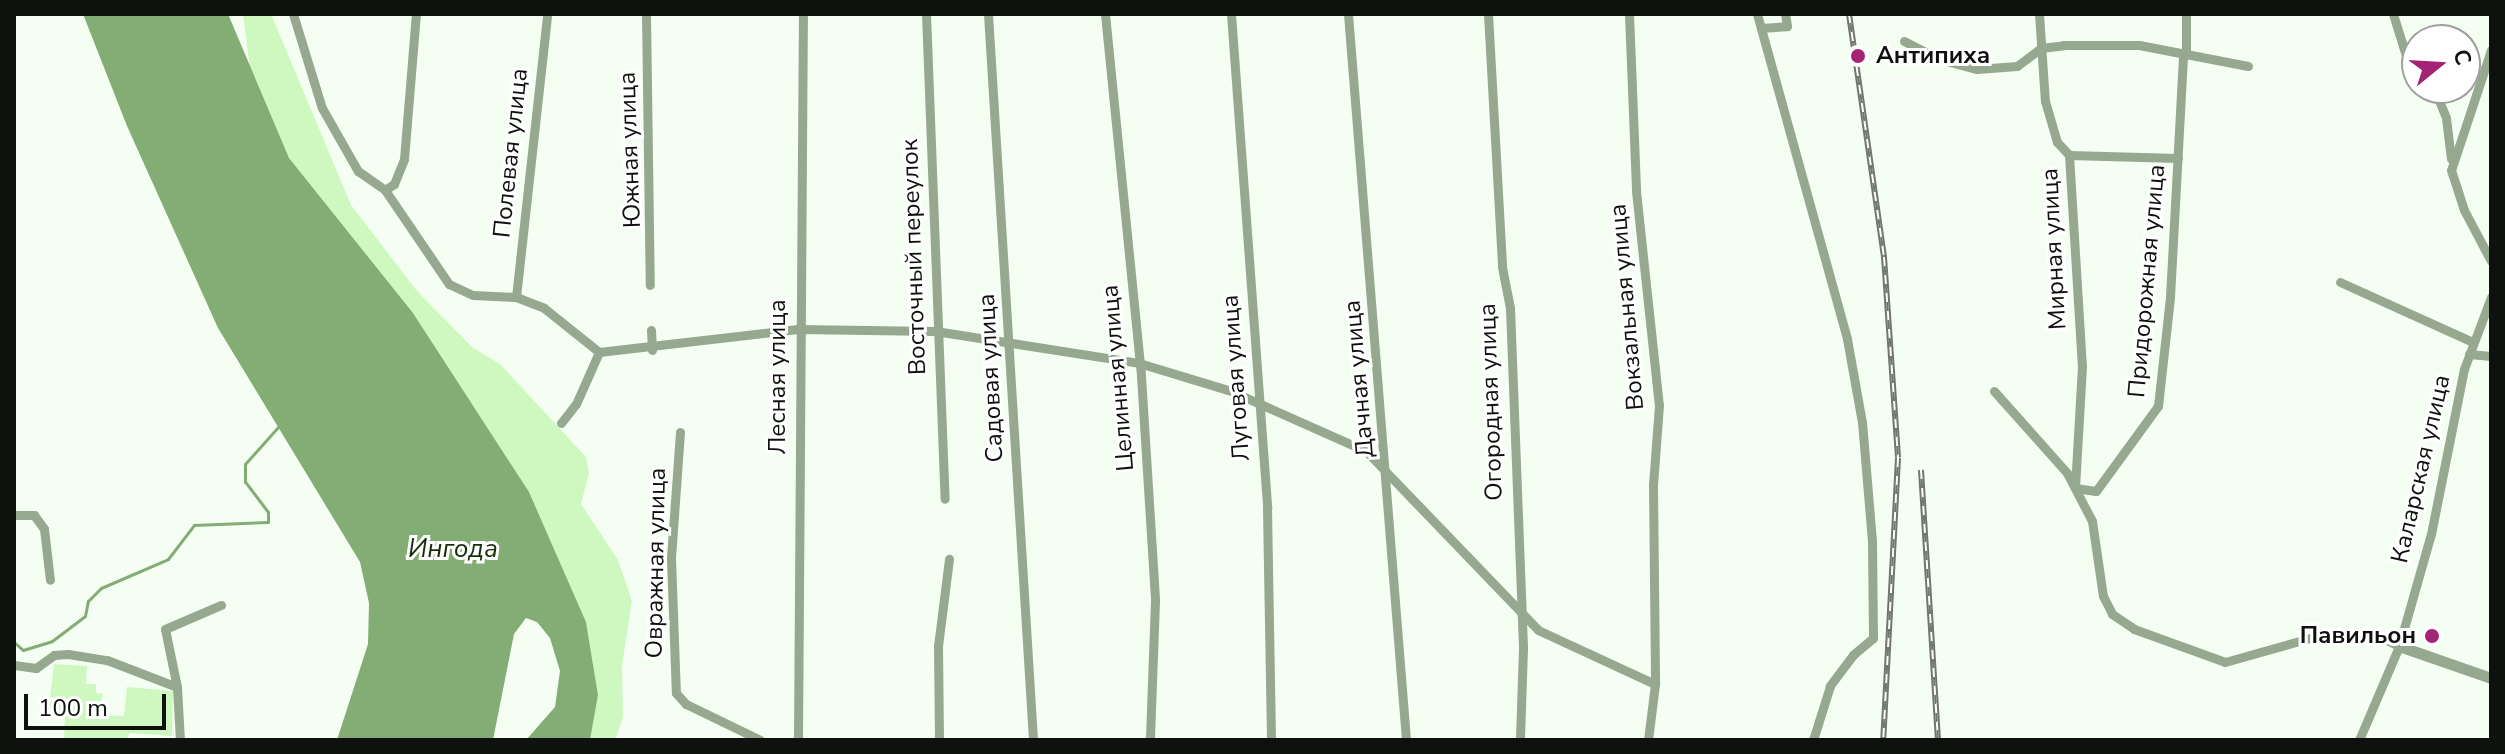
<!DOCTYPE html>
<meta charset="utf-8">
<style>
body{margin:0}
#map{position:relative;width:2505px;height:754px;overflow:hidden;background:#f5fef2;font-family:"Nunito Sans",sans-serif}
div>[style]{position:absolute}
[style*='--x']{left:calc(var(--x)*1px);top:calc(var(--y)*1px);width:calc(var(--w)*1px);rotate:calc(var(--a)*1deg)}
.green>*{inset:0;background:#cff7c0}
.water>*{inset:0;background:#84ac75}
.stream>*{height:3px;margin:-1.5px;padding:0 1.5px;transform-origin:1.5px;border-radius:1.5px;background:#84ac75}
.minor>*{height:9px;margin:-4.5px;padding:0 4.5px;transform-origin:4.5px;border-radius:4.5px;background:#96a890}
.tertiary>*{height:11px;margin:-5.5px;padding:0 5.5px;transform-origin:5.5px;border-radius:5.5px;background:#96a890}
.rail>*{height:6px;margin-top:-3px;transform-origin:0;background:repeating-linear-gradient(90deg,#fff 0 9px,#71766f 0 18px);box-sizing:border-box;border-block:2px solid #71766f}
.dots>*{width:22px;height:22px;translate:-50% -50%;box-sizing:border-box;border:4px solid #fff;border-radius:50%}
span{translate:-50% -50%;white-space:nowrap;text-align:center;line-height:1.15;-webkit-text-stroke:6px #fff;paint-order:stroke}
.poi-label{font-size:24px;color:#0e110d;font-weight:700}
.left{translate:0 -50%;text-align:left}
.right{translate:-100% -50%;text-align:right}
.street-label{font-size:24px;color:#0e110d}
.water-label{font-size:26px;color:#16310a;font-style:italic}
.frame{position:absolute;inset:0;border:16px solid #0e110d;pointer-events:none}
.north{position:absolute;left:2401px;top:24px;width:80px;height:80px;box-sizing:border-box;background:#fff;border:2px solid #9fa09e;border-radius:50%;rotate:72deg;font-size:22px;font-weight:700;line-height:32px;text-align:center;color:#0e110d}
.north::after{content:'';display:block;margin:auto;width:28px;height:36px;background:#a32374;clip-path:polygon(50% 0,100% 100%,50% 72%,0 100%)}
.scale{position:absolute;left:24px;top:694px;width:142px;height:36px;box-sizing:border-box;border:4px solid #0e110d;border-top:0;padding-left:10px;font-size:24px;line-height:28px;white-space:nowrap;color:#0e110d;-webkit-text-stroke:6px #fff;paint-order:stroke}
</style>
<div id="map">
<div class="green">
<div style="clip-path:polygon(243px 14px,271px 14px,351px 205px,417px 291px,473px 348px,500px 364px,586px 457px,589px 473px,581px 504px,618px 560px,632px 601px,622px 665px,623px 717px,615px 740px,590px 740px,598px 695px,586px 622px,529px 492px,413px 313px,289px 158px,250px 69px)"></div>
<div style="clip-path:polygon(54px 664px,87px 666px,86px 684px,96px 684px,96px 693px,103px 694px,98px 715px,124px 716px,127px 687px,173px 691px,172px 736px,129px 733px,128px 740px,64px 740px,65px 712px,49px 707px)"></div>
</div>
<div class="water">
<div style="clip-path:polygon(83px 14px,228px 14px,289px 158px,413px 313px,529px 492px,586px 622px,598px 695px,590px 740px,526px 740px,555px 707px,560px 671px,550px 638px,537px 622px,526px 618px,514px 634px,493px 740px,337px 740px,368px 644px,369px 603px,360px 562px,218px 328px,127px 126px)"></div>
</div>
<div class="stream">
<div style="--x:14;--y:642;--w:12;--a:42"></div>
<div style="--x:23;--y:650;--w:30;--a:-17"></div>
<div style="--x:52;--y:641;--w:41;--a:-37.1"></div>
<div style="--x:85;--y:616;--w:15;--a:-79"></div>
<div style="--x:88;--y:601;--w:18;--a:-45"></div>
<div style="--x:101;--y:588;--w:73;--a:-23.4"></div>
<div style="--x:168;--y:559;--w:43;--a:-52.6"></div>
<div style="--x:194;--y:525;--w:74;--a:-2.3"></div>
<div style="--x:268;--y:522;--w:10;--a:-90"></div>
<div style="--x:268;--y:512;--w:38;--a:-127"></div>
<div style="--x:245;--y:482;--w:18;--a:-90"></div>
<div style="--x:245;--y:464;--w:50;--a:-48.3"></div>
</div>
<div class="minor">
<div style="--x:293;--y:14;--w:98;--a:72.9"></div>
<div style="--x:322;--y:108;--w:73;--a:60.3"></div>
<div style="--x:358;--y:171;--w:33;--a:35"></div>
<div style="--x:385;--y:190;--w:114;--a:55.8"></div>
<div style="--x:449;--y:284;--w:26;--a:25"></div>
<div style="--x:473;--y:295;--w:43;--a:2.7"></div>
<div style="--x:516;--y:297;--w:30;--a:21"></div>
<div style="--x:544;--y:308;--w:70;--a:38.7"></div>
<div style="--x:646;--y:14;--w:271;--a:89.2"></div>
<div style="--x:926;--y:14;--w:485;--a:87.8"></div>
<div style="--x:988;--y:14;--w:727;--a:86.45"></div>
<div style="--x:1105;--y:14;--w:364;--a:84.3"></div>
<div style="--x:1141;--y:376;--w:225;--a:86.4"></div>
<div style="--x:1155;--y:601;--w:139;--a:92.1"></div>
<div style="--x:1231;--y:14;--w:496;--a:85.8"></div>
<div style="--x:1267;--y:509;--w:231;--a:89"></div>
<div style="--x:1348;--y:14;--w:728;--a:85.43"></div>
<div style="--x:1488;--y:14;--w:253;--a:86.8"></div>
<div style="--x:1502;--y:267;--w:42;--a:79"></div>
<div style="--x:1510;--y:308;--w:340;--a:87.8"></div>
<div style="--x:1523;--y:648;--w:92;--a:91.9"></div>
<div style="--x:1629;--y:14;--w:177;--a:87.7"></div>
<div style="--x:1636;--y:191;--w:215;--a:83.9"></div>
<div style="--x:1659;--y:405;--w:80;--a:94.3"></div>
<div style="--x:1653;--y:485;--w:199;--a:89.4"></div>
<div style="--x:1655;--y:684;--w:56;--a:97.1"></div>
<div style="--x:1757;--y:14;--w:337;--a:74.5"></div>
<div style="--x:1847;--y:339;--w:84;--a:79.8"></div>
<div style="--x:1862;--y:422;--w:120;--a:85.2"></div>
<div style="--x:1872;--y:542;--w:96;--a:89.4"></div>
<div style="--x:1873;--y:638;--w:26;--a:140"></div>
<div style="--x:1853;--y:655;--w:39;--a:127"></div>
<div style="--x:1830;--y:686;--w:57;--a:107.5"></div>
<div style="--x:2039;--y:14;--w:87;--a:86.1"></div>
<div style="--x:2045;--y:101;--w:43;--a:73.7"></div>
<div style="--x:2057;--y:142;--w:18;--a:47"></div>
<div style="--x:2069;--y:155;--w:211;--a:86.5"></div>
<div style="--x:2082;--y:366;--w:122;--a:93.3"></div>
<div style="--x:2075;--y:488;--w:21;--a:8"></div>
<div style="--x:2096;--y:491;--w:105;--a:-53.9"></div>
<div style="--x:2158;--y:406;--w:110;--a:-83.7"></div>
<div style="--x:2170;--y:297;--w:243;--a:-86.9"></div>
<div style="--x:2186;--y:14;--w:41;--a:90"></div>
<div style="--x:2393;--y:14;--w:47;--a:72.7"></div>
<div style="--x:2407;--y:59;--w:13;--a:39"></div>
<div style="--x:1761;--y:28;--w:26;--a:-4"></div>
<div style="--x:1787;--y:26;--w:12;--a:-99"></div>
<div style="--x:1904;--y:41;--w:39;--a:27"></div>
<div style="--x:1939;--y:59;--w:39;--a:15"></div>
<div style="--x:1977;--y:69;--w:40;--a:-4.3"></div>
<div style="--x:2017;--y:66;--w:30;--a:-37"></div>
<div style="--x:2041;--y:48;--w:23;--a:-7"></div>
<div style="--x:2064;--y:45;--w:75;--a:0"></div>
<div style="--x:2139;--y:45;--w:111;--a:10.9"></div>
<div style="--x:2491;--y:50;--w:126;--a:108.4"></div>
<div style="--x:2451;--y:170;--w:42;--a:72"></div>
<div style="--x:2464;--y:210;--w:58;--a:62.1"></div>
<div style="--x:2434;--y:88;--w:32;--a:68"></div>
<div style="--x:2446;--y:118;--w:41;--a:83"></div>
<div style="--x:2069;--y:155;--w:109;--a:1.6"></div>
<div style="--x:385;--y:190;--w:11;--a:-34"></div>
<div style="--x:394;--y:184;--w:27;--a:-68"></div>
<div style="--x:404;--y:159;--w:145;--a:-85.3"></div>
<div style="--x:2340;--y:282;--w:146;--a:24.3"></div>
<div style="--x:516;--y:297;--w:285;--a:-83.7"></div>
<div style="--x:651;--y:330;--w:20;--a:87"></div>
<div style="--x:599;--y:352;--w:200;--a:-6.6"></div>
<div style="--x:798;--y:329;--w:137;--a:0.8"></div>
<div style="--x:935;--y:331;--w:206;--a:8.9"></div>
<div style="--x:1139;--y:363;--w:96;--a:16.9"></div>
<div style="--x:1231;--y:391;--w:148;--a:24"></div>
<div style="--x:1366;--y:451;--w:248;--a:46.1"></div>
<div style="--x:1538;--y:630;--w:129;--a:24.8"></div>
<div style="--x:2469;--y:354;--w:22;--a:5"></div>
<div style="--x:1994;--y:391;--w:110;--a:48.3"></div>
<div style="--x:2067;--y:473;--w:54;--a:62.5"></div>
<div style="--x:2092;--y:521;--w:76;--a:81.7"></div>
<div style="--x:2103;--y:596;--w:20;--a:63"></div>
<div style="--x:2112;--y:614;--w:27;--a:34"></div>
<div style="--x:2134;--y:629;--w:97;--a:19.9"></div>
<div style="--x:2225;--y:662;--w:103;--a:-15.8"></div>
<div style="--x:2324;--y:634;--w:51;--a:0"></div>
<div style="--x:2375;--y:634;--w:27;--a:27"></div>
<div style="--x:561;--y:423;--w:24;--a:-52"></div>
<div style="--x:576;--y:404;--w:57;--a:-66.1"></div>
<div style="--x:680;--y:432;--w:127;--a:94.1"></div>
<div style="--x:671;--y:559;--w:134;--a:87.9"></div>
<div style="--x:676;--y:693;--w:15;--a:48"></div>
<div style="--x:686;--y:704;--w:82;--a:25.9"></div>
<div style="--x:14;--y:515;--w:20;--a:0"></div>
<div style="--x:34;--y:515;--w:17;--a:54"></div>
<div style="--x:44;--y:529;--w:51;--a:83.3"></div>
<div style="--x:14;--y:665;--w:22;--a:8"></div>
<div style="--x:36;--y:668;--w:22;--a:-36"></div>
<div style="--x:54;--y:655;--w:14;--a:-4"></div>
<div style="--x:68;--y:654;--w:39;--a:9"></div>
<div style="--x:107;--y:660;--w:75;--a:21.1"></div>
<div style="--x:177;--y:687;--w:53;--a:86.8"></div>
<div style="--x:177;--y:687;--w:59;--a:-101.7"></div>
<div style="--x:165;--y:629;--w:61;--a:-23.2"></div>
<div style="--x:798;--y:740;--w:726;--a:-89.61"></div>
<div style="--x:939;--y:740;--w:94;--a:-90.6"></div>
<div style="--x:938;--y:646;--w:88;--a:-82.8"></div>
<div style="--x:2359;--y:740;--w:102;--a:-66.9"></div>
<div style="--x:2399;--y:646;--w:116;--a:-74.1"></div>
<div style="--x:2431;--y:534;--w:168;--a:-78.7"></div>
<div style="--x:2464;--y:369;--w:77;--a:-69.4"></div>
</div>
<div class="tertiary">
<div style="--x:2399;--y:646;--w:97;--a:19.2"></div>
</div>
<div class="rail">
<div style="--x:1849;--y:14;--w:246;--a:81.8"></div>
<div style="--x:1884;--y:257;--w:201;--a:86"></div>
<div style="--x:1898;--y:458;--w:282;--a:93"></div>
<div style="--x:1921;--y:470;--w:271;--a:86.4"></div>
</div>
<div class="dots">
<div style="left:1858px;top:56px;background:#a32374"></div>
<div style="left:2432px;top:636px;background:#a32374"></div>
</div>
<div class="poi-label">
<span class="left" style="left:1876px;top:56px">Антипиха</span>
<span class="right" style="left:2416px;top:636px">Павильон</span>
</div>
<div class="street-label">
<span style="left:630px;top:150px;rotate:-92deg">Южная улица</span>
<span style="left:511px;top:153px;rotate:-84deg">Полевая улица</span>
<span style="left:2054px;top:249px;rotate:-93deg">Мирная улица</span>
<span style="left:914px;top:257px;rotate:-92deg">Восточный переулок</span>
<span style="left:2147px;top:281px;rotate:-85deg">Придорожная улица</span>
<span style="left:1627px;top:307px;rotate:-95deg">Вокзальная улица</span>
<span style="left:778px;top:377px;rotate:-90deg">Лесная улица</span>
<span style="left:991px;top:378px;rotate:-93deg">Садовая улица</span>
<span style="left:1118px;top:378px;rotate:-95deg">Целинная улица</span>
<span style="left:1236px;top:378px;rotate:-94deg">Луговая улица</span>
<span style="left:1359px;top:379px;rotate:-95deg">Дачная улица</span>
<span style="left:1491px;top:402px;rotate:-92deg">Огородная улица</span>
<span style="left:2421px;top:469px;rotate:-77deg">Каларская улица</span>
<span style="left:656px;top:563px;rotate:-89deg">Овражная улица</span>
</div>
<div class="water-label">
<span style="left:453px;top:549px">Ингода</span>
</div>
<div class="frame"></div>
<div class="north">С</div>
<div class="scale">100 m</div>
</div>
